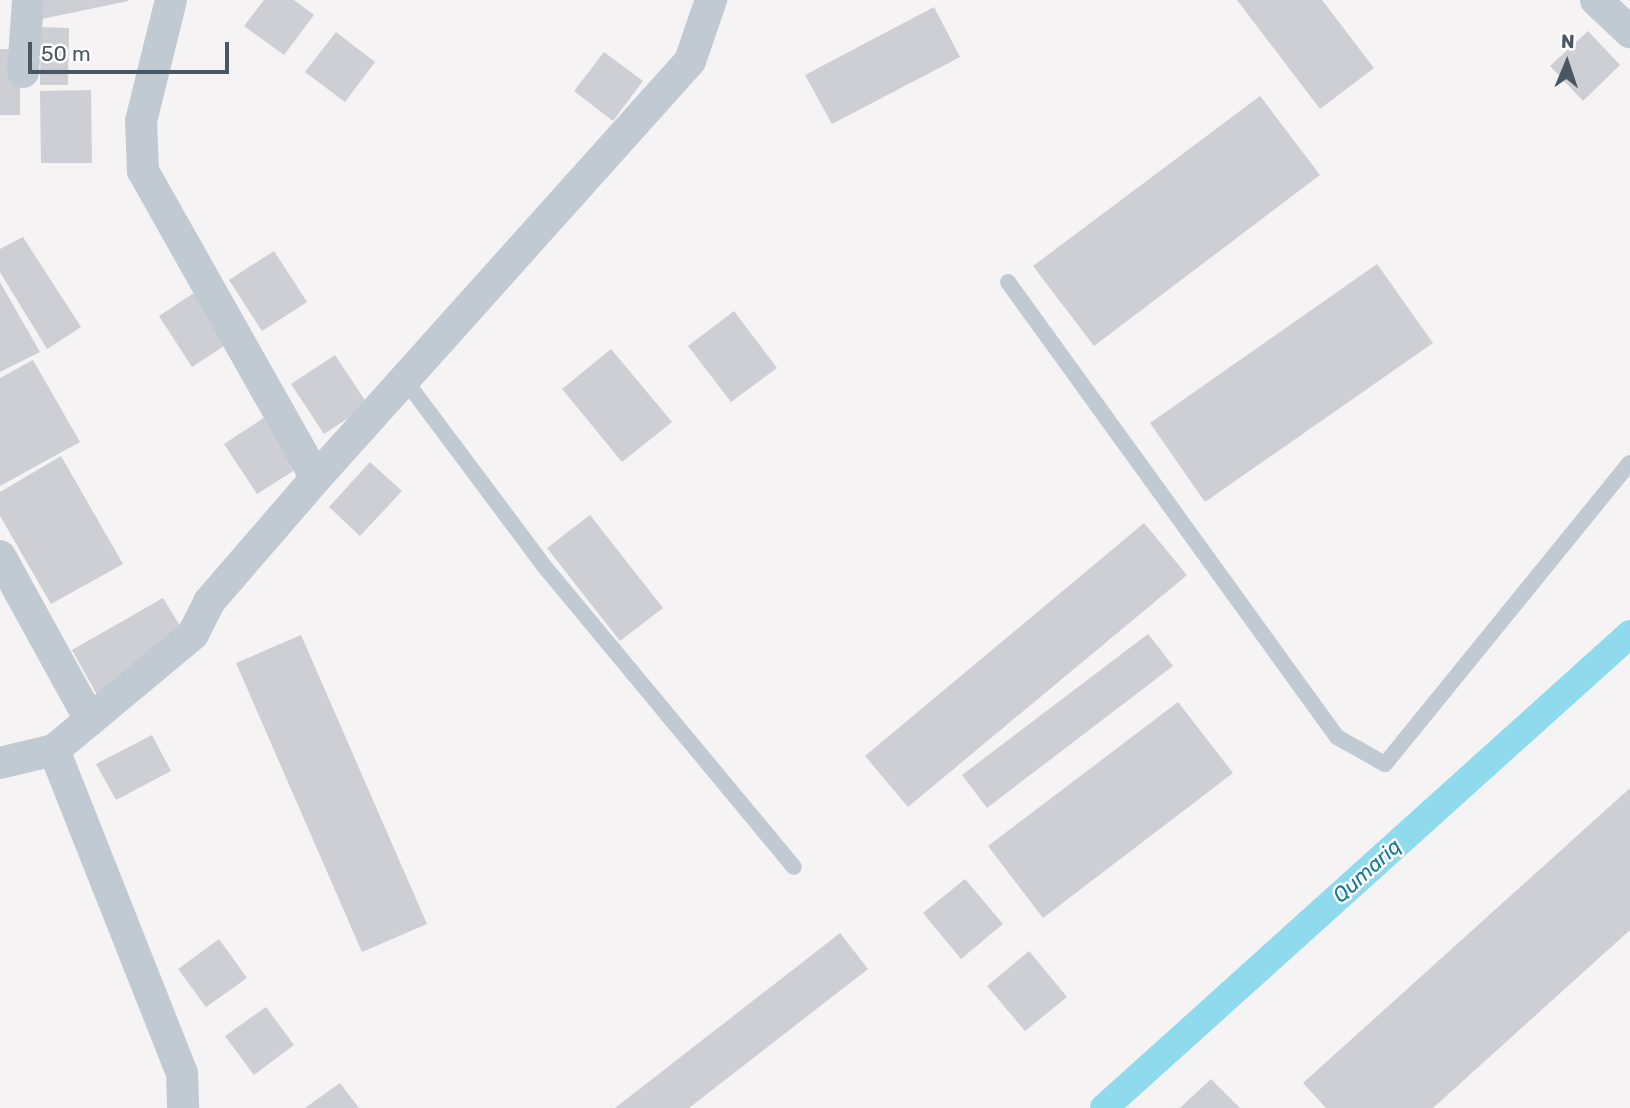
<!DOCTYPE html>
<style>
body{margin:0}
#map{position:relative;width:1630px;height:1108px;overflow:hidden;background:#f5f3f3;font-family:Rubik,sans-serif}
div>[style]{position:absolute}
[style*='--x']{left:calc(var(--x)*1px);top:calc(var(--y)*1px);width:calc(var(--w)*1px);rotate:calc(var(--a)*1deg)}
.canal>*{height:28px;margin:-14px;padding:0 14px;transform-origin:14px;border-radius:14px;background:#90daee}
.building>*{inset:0;background:#cdcfd5}
.service>*{height:16px;margin:-8px;padding:0 8px;transform-origin:8px;border-radius:8px;background:#c1cad2}
.minor>*{height:32px;margin:-16px;padding:0 16px;transform-origin:16px;border-radius:16px;background:#c1cad2}
span{translate:-50% -50%;white-space:nowrap;text-align:center;line-height:1.15;-webkit-text-stroke:5px #fff;paint-order:stroke}
.water-label{font-size:21px;color:#0c7c9b;font-style:italic}
.north{position:absolute;left:1532px;top:28px;width:70px;height:70px;-webkit-text-stroke:5px #fff;paint-order:stroke;rotate:2deg;font-size:19px;font-weight:700;line-height:28px;text-align:center;color:#4a5661}
.north::after{content:'';display:block;margin:auto;width:24px;height:32px;background:#4a5661;clip-path:polygon(50% 0,100% 100%,50% 72%,0 100%)}
.scale{position:absolute;left:28px;top:42px;width:201px;height:32px;box-sizing:border-box;border:4px solid #4a5661;border-top:0;padding-left:9px;font-size:21px;line-height:24px;white-space:nowrap;color:#4a5661;-webkit-text-stroke:5px #fff;paint-order:stroke}
</style>
<div id="map">
<div class="canal">
<div style="--x:1104;--y:1108;--w:708;--a:-42.02"></div>
</div>
<div class="building">
<div style="clip-path:polygon(43px 0,128px 0,128px 1px,42px 19px)"></div>
<div style="clip-path:polygon(264px 0,294px 0,314px 15px,284px 55px,244px 26px)"></div>
<div style="clip-path:polygon(1237px 0,1322px 0,1374px 68px,1320px 109px)"></div>
<div style="clip-path:polygon(934px 7px,960px 57px,832px 124px,805px 75px)"></div>
<div style="clip-path:polygon(41px 27px,69px 28px,68px 85px,40px 85px)"></div>
<div style="clip-path:polygon(1588px 31px,1620px 65px,1583px 101px,1550px 66px)"></div>
<div style="clip-path:polygon(336px 32px,375px 62px,345px 102px,305px 72px)"></div>
<div style="clip-path:polygon(0 49px,20px 49px,20px 115px,0 115px)"></div>
<div style="clip-path:polygon(604px 52px,643px 81px,613px 121px,574px 91px)"></div>
<div style="clip-path:polygon(91px 90px,92px 163px,41px 163px,40px 91px)"></div>
<div style="clip-path:polygon(1260px 96px,1320px 175px,1094px 346px,1033px 266px)"></div>
<div style="clip-path:polygon(23px 237px,81px 327px,47px 349px,0 272px,0 249px)"></div>
<div style="clip-path:polygon(274px 251px,307px 302px,262px 331px,229px 280px)"></div>
<div style="clip-path:polygon(1377px 264px,1433px 343px,1205px 502px,1150px 423px)"></div>
<div style="clip-path:polygon(0 282px,40px 352px,0 372px)"></div>
<div style="clip-path:polygon(203px 287px,236px 338px,192px 367px,159px 316px)"></div>
<div style="clip-path:polygon(734px 311px,777px 368px,731px 402px,688px 346px)"></div>
<div style="clip-path:polygon(611px 349px,672px 422px,622px 462px,562px 389px)"></div>
<div style="clip-path:polygon(335px 355px,368px 405px,324px 434px,291px 384px)"></div>
<div style="clip-path:polygon(33px 360px,80px 442px,0 486px,0 378px)"></div>
<div style="clip-path:polygon(268px 415px,301px 466px,257px 494px,224px 444px)"></div>
<div style="clip-path:polygon(61px 456px,123px 564px,51px 604px,0 516px,0 492px)"></div>
<div style="clip-path:polygon(370px 462px,402px 491px,360px 536px,329px 507px)"></div>
<div style="clip-path:polygon(590px 515px,663px 608px,620px 641px,547px 548px)"></div>
<div style="clip-path:polygon(1144px 523px,1187px 575px,908px 807px,865px 756px)"></div>
<div style="clip-path:polygon(163px 598px,187px 637px,97px 695px,72px 650px)"></div>
<div style="clip-path:polygon(1148px 634px,1173px 666px,987px 808px,962px 775px)"></div>
<div style="clip-path:polygon(301px 635px,427px 924px,362px 952px,236px 663px)"></div>
<div style="clip-path:polygon(1178px 702px,1233px 773px,1043px 918px,988px 846px)"></div>
<div style="clip-path:polygon(152px 735px,171px 771px,116px 800px,96px 764px)"></div>
<div style="clip-path:polygon(1630px 788px,1630px 930px,1433px 1108px,1326px 1108px,1303px 1083px)"></div>
<div style="clip-path:polygon(965px 879px,1003px 924px,961px 959px,923px 913px)"></div>
<div style="clip-path:polygon(840px 933px,868px 969px,689px 1108px,615px 1108px)"></div>
<div style="clip-path:polygon(219px 939px,247px 978px,206px 1007px,178px 969px)"></div>
<div style="clip-path:polygon(1029px 951px,1067px 997px,1025px 1031px,987px 986px)"></div>
<div style="clip-path:polygon(266px 1007px,294px 1045px,254px 1075px,225px 1036px)"></div>
<div style="clip-path:polygon(1211px 1079px,1240px 1108px,1180px 1108px)"></div>
<div style="clip-path:polygon(340px 1083px,359px 1108px,305px 1108px)"></div>
</div>
<div class="service">
<div style="--x:1008;--y:282;--w:561;--a:54.13"></div>
<div style="--x:1337;--y:737;--w:55;--a:29.4"></div>
<div style="--x:1385;--y:764;--w:388;--a:-50.9"></div>
<div style="--x:405;--y:380;--w:232;--a:53.2"></div>
<div style="--x:544;--y:566;--w:391;--a:50.3"></div>
</div>
<div class="minor">
<div style="--x:171;--y:0;--w:125;--a:103.9"></div>
<div style="--x:141;--y:121;--w:50;--a:87.7"></div>
<div style="--x:143;--y:171;--w:352;--a:60.6"></div>
<div style="--x:1596;--y:0;--w:47;--a:43.3"></div>
<div style="--x:23;--y:72;--w:72;--a:-86"></div>
<div style="--x:0;--y:556;--w:187;--a:61.2"></div>
<div style="--x:54;--y:750;--w:348;--a:68.4"></div>
<div style="--x:182;--y:1074;--w:34;--a:88"></div>
<div style="--x:0;--y:763;--w:56;--a:-13.5"></div>
<div style="--x:54;--y:750;--w:181;--a:-39.8"></div>
<div style="--x:193;--y:634;--w:36;--a:-63"></div>
<div style="--x:209;--y:602;--w:164;--a:-49.2"></div>
<div style="--x:316;--y:478;--w:560;--a:-48.11"></div>
<div style="--x:690;--y:61;--w:65;--a:-71"></div>
</div>
<div class="water-label">
<span style="left:1367px;top:871px;rotate:-42deg">Qumariq</span>
</div>
<div class="north">N</div>
<div class="scale">50 m</div>
</div>
